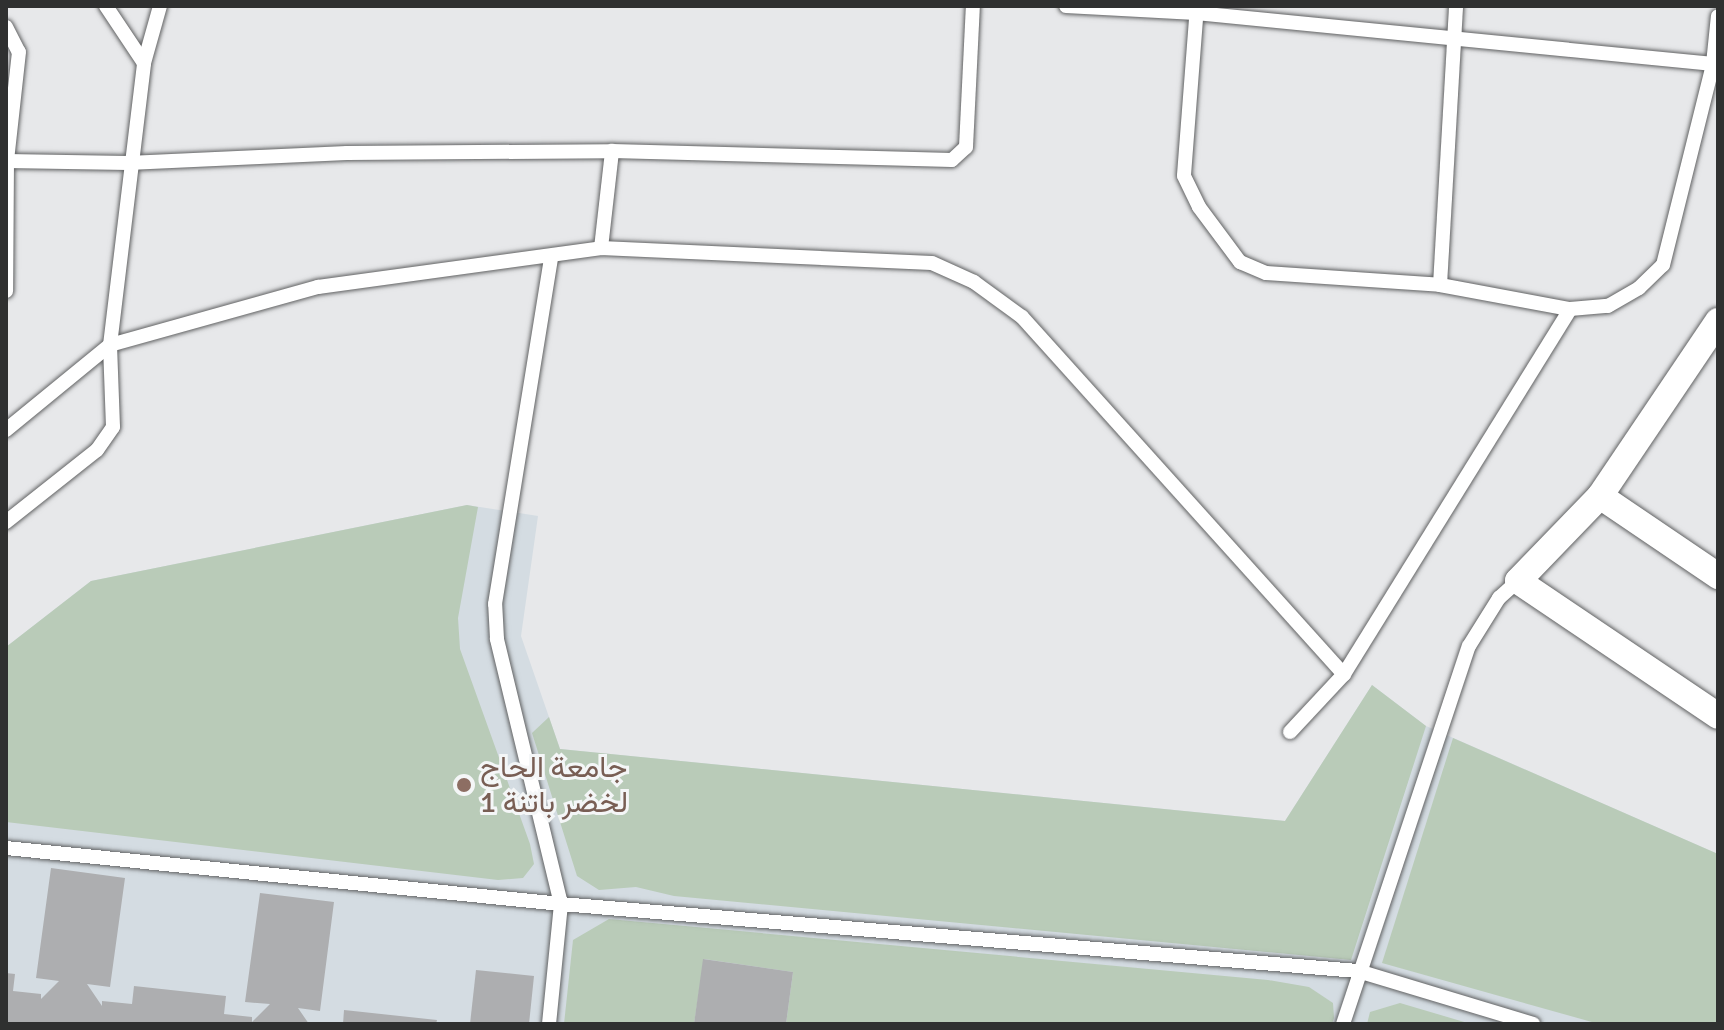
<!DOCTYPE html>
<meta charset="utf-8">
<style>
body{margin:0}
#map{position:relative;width:1724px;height:1030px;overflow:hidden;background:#e7e8ea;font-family:Signika,Vazirmatn,sans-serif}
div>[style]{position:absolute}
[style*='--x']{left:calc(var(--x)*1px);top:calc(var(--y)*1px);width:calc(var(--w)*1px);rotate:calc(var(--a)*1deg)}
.built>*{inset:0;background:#d4dce2}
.green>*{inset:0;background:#b9cbb8}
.building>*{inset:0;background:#adaeb0}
.roads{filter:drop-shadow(0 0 2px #616263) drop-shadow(0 0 2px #616263)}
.lane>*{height:14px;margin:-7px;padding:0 7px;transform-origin:7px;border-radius:7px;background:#fff}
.street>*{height:26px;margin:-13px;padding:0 13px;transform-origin:13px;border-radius:13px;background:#fff}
.dots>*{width:22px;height:22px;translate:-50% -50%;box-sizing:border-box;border:4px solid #f4f6f7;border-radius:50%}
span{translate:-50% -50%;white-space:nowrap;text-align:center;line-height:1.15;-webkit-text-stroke:6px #f4f6f7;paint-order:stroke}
.education-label{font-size:30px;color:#785e54}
.left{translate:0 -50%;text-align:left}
.frame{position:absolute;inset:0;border:8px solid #2f3030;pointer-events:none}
</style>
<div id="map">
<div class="built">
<div style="clip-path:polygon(467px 505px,538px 516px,521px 636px,560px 749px,1285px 821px,1372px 685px,1426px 726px,1718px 854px,1718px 1024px,6px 1024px,6px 647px,91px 581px)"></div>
</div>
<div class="green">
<div style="clip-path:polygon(467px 505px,478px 507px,458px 618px,460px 649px,530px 844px,534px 864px,523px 878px,498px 880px,6px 822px,6px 647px,91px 581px)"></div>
<div style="clip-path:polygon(1372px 685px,1426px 726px,1351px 960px,674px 896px,636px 887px,599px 890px,577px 876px,532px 733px,549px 717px,560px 749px,1285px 821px)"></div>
<div style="clip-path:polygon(1453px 738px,1718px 854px,1718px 1024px,1599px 1024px,1382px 963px)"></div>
<div style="clip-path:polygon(609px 919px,1268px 980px,1309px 987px,1333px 1003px,1334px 1018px,1332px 1024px,786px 1024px,793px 972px,704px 959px,694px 1024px,564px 1024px,573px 940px)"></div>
<div style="clip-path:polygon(1400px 1003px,1471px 1024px,1367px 1024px,1370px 1012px)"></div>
</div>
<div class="building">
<div style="clip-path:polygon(51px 868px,125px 878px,110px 987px,87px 984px,102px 1006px,102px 1001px,132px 1004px,134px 986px,226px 996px,224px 1014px,252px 1017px,252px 1022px,270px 1004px,245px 1002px,260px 893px,334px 902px,320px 1011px,298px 1008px,309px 1024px,6px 1024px,6px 973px,15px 974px,13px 991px,41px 994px,41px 999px,59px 981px,36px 978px)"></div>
<div style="clip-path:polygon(703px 959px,793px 972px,786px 1024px,694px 1024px)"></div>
<div style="clip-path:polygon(476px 970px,534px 976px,529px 1024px,470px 1024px)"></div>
<div style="clip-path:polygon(344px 1010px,437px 1020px,436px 1024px,343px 1024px)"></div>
</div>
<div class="roads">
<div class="lane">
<div style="--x:1066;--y:6;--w:130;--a:3.1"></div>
<div style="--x:1196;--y:13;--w:520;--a:5.63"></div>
<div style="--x:1197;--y:6;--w:170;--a:94.4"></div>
<div style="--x:1184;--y:176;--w:34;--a:64"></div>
<div style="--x:1199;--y:207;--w:69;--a:53.3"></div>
<div style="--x:1240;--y:262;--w:28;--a:23"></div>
<div style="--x:1266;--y:273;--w:174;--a:3.9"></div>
<div style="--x:1440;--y:285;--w:132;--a:10.5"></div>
<div style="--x:1570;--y:309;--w:38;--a:-5"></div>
<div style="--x:1608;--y:306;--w:36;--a:-30"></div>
<div style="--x:1639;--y:288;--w:33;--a:-44"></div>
<div style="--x:1663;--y:265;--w:207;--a:-76"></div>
<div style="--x:1713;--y:64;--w:48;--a:-84.1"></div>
<div style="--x:6;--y:27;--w:28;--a:63"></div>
<div style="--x:19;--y:52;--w:110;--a:96.3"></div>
<div style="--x:7;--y:161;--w:130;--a:90.4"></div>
<div style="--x:144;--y:63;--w:59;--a:-74.3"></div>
<div style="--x:6;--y:161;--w:122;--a:0.9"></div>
<div style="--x:128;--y:163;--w:219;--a:-2.6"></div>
<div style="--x:347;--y:153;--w:265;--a:-0.4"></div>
<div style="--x:612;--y:151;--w:340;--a:1.5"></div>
<div style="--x:952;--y:160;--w:19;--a:-43"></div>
<div style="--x:966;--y:147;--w:141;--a:-87.2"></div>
<div style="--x:601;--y:248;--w:98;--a:-83.5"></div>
<div style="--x:1440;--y:285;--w:279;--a:-86.7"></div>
<div style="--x:6;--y:430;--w:134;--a:-39.3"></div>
<div style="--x:110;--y:345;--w:216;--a:-15.6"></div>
<div style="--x:318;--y:287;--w:286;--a:-7.8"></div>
<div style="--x:601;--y:248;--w:331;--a:2.6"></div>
<div style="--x:932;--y:263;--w:46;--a:24.3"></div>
<div style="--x:974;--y:282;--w:59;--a:36.1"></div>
<div style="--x:1022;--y:317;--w:481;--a:48"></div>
<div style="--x:6;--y:522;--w:116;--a:-38.4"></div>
<div style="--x:97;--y:450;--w:28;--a:-55"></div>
<div style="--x:113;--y:427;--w:82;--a:-92.1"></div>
<div style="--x:110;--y:345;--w:284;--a:-83.1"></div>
<div style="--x:144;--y:63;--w:69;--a:-123.7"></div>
<div style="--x:1290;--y:732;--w:79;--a:-47"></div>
<div style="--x:1344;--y:674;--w:429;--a:-58.2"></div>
<div style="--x:6;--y:848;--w:558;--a:5.76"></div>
<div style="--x:561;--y:904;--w:800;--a:4.81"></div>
<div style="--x:1358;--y:971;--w:183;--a:16.8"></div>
<div style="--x:549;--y:1024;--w:121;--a:-84.3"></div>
<div style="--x:561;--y:904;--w:273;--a:-103.6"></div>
<div style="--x:497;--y:639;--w:35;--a:-93"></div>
<div style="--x:495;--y:604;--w:351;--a:-80.8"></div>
<div style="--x:1343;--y:1024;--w:398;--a:-71.6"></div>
<div style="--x:1469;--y:646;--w:57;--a:-58"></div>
<div style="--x:1499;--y:598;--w:25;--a:-42"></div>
</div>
<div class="street">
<div style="--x:1718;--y:321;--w:211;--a:124"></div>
<div style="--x:1600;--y:496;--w:118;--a:134"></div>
<div style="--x:1518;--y:581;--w:241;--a:34"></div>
<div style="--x:1600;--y:496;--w:143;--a:34.1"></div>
</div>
</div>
<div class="dots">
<div style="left:464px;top:785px;background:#8d6e63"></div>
</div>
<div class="education-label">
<span class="left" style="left:480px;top:785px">جامعة الحاج<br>لخضر باتنة 1</span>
</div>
<div class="frame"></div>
</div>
